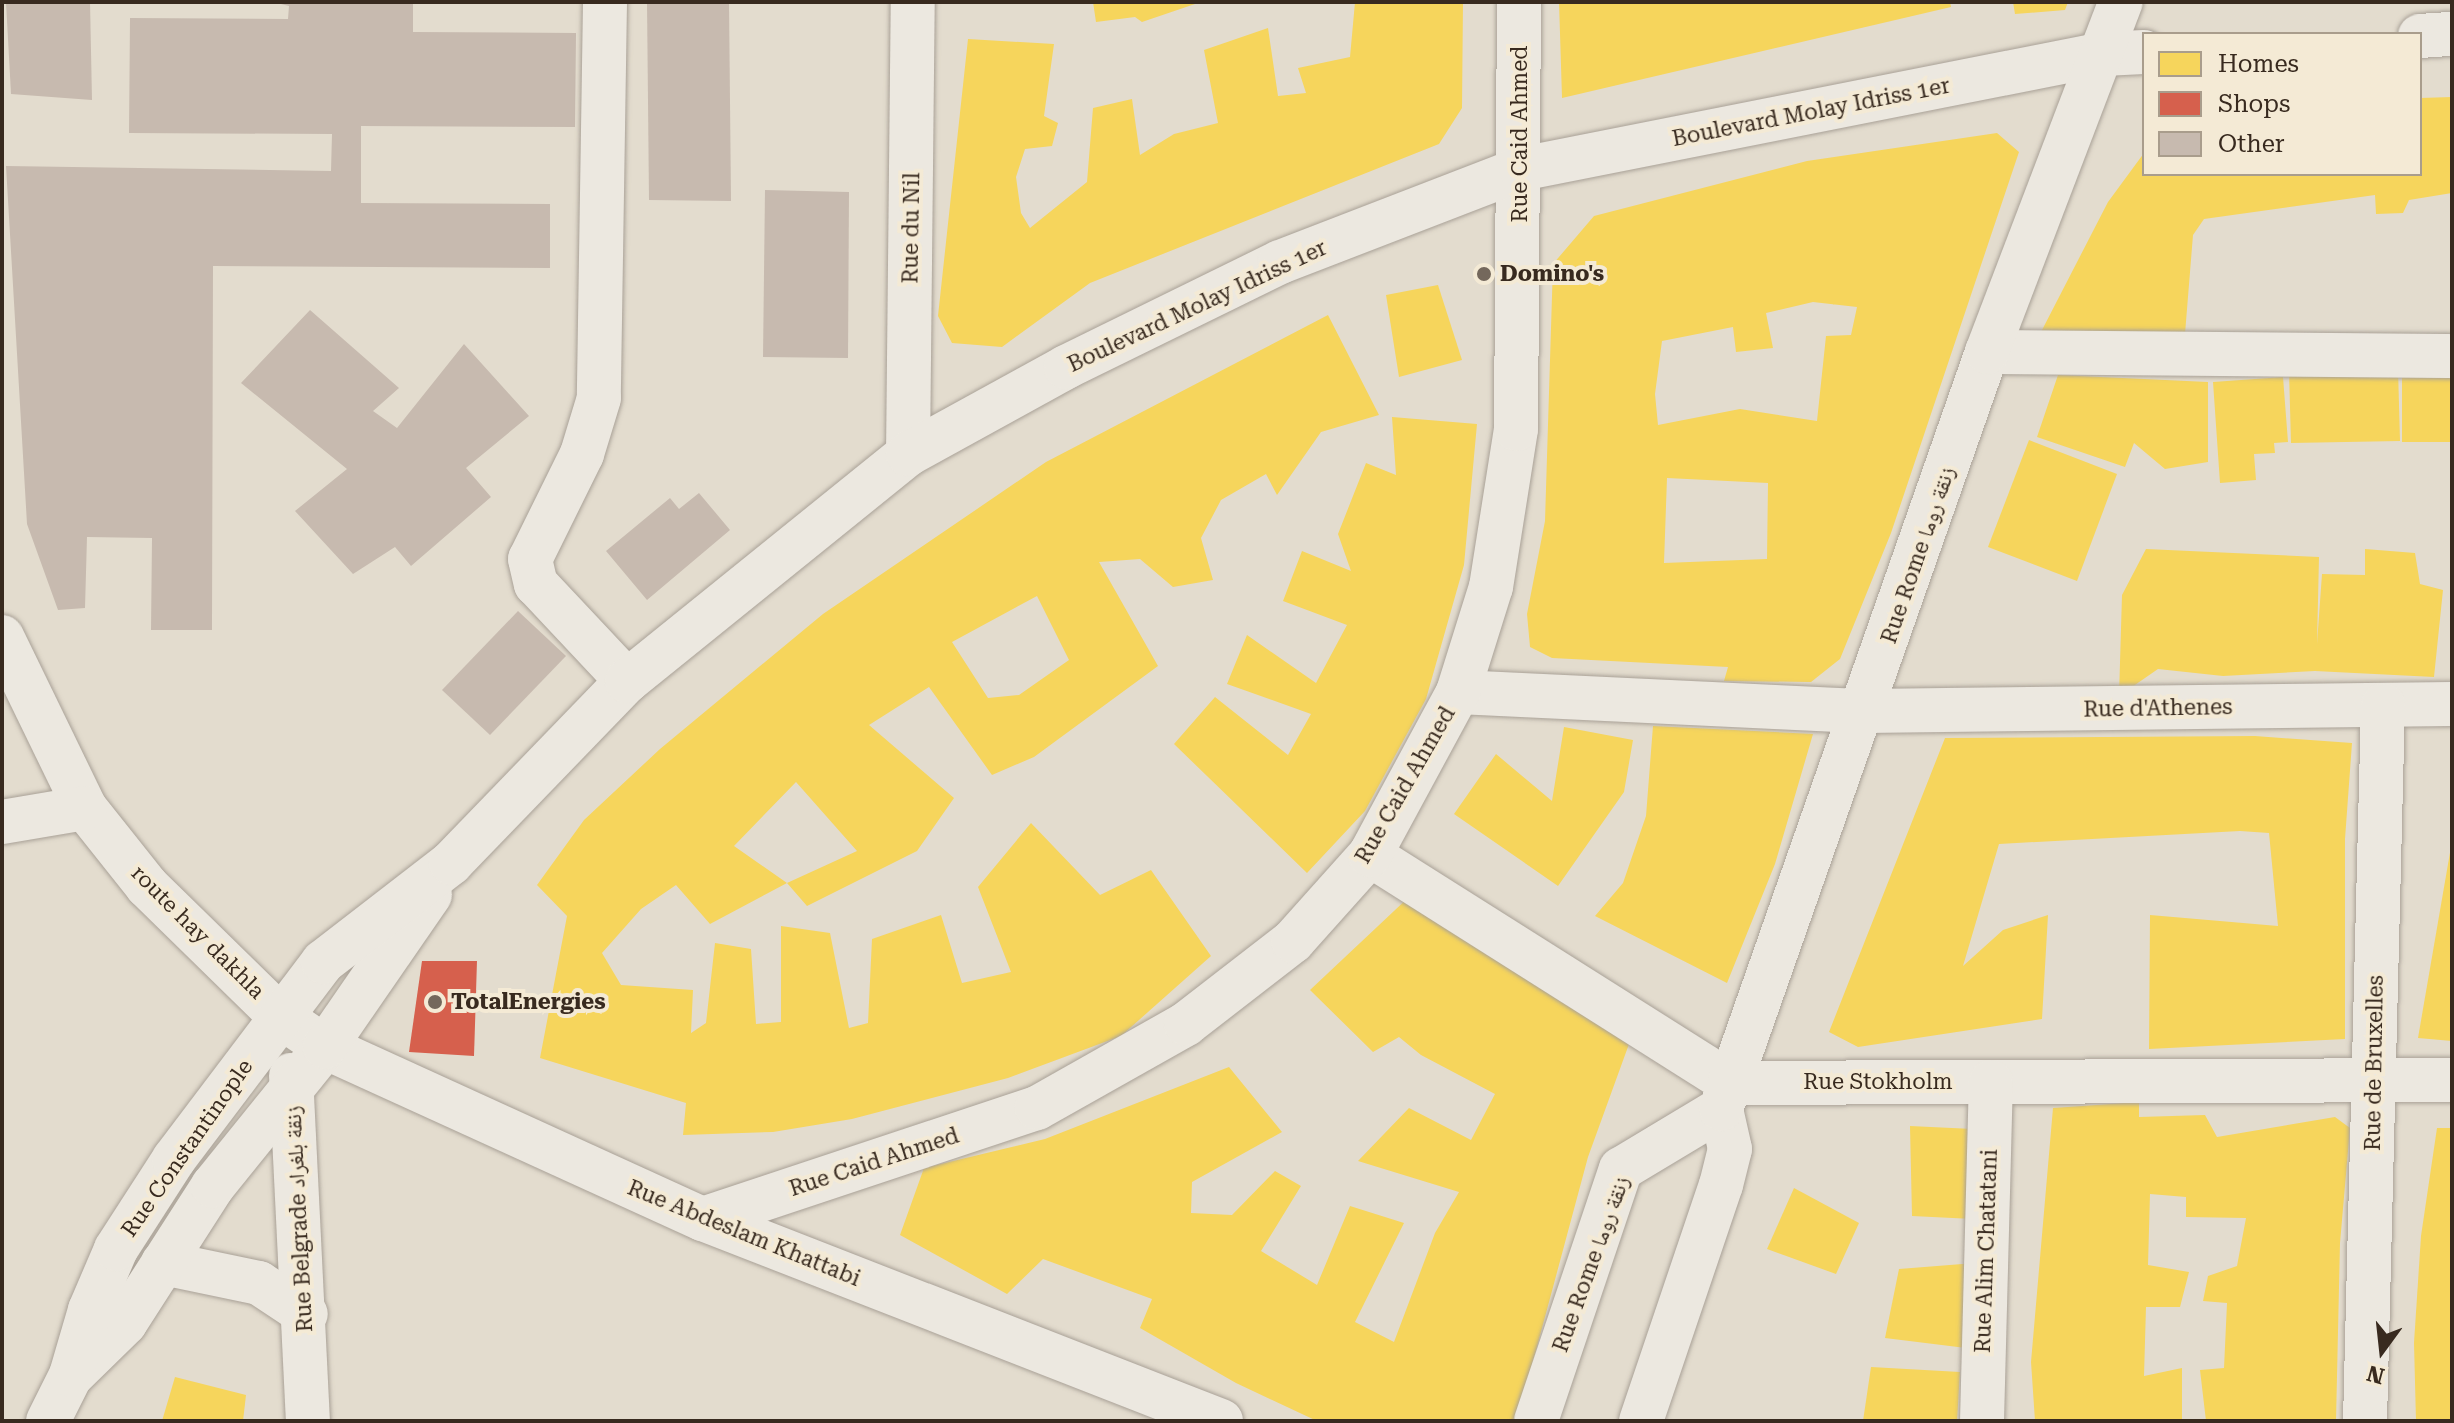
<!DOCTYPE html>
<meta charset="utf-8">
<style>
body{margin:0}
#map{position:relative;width:2454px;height:1423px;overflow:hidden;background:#e3dcce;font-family:"Roboto Serif","Noto Naskh Arabic",serif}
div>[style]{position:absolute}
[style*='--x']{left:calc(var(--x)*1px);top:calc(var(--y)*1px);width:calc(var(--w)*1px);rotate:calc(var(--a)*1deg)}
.homes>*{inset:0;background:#f6d55c}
.shops>*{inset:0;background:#d6604d}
.building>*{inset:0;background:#c7baaf}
.roads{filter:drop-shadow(0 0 2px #a9a197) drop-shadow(0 0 2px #a9a197)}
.minor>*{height:44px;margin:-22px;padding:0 22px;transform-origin:22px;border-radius:22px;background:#ece8e0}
.dots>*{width:22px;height:22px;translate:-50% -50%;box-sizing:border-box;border:4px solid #f4ead5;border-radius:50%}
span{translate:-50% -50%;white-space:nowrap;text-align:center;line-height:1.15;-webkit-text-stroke:8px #f4ead5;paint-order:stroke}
.street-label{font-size:22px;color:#382a1f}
.poi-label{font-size:22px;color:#382a1f;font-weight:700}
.left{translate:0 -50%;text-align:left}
.frame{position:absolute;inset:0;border:4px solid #382a1f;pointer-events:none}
.legend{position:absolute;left:2142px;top:32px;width:280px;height:144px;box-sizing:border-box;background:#f4ead5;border:2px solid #a99d8c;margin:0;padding:10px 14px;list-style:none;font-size:24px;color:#382a1f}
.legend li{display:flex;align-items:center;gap:16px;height:40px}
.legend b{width:40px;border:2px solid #a99d8c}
.north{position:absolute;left:2342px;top:1311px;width:80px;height:80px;-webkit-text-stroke:6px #f4ead5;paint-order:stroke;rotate:195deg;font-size:22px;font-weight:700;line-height:32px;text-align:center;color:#382a1f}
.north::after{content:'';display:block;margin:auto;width:28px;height:36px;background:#382a1f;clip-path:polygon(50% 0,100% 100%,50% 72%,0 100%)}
</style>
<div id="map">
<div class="homes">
<div style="clip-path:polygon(1093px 2px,1194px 2px,1195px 4px,1142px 22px,1135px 17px,1096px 22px)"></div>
<div style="clip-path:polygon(1355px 2px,1463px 2px,1462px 108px,1439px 144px,1090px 283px,1002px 347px,952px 343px,938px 316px,968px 39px,1054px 44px,1044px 116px,1058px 123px,1052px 146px,1025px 149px,1016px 177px,1021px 213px,1030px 228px,1087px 182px,1093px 108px,1132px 99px,1140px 155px,1174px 134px,1218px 123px,1204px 50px,1268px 28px,1278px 96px,1306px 93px,1298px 68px,1350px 57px)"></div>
<div style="clip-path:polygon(1559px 2px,1950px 2px,1951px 7px,1562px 98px)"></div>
<div style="clip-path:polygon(2013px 2px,2068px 2px,2065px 10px,2015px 14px)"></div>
<div style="clip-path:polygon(2452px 97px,2452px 193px,2409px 200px,2403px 213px,2376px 214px,2375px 195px,2204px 219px,2193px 235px,2185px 334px,2041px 332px,2108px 202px,2144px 153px,2144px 174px,2420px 174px,2420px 98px)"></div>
<div style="clip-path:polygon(evenodd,1997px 133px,2019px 152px,1891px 533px,1840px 659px,1811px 682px,1724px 681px,1728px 667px,1552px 658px,1530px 647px,1527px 614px,1545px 521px,1553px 264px,1594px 216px,1807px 161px,1997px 133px,1813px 302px,1857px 307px,1851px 335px,1826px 336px,1817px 421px,1740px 409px,1658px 425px,1655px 394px,1662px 341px,1733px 327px,1736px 352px,1773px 348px,1766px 313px,1813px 302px,1997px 133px,1667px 478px,1768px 483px,1767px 559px,1664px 563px,1667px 478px)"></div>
<div style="clip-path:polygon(1438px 285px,1462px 360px,1399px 377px,1386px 295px)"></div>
<div style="clip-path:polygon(evenodd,1328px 315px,1379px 415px,1321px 432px,1277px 495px,1266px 474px,1221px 500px,1201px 538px,1213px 580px,1173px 587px,1140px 559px,1099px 562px,1158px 666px,1034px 757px,992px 775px,929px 687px,869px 725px,954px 798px,917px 851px,807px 906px,787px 883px,857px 851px,796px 782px,734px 846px,787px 883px,710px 924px,676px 885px,641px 909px,602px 953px,621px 985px,693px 990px,691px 1033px,706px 1023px,715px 943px,751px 949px,756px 1024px,781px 1022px,781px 926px,830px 933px,849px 1028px,868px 1023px,872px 939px,941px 915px,962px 983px,1011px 972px,978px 887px,1031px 823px,1100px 895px,1151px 870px,1211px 956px,1121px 1036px,1008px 1078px,852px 1119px,773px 1132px,683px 1135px,686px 1103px,540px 1058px,567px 916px,537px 885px,584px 820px,660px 749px,823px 614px,1046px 462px,1328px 315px,1037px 596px,1069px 660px,1019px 695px,988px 698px,952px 642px,1037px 596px)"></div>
<div style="clip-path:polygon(2398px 369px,2400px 441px,2291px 443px,2289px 371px)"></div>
<div style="clip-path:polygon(2402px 373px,2452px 373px,2452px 442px,2402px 442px)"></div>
<div style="clip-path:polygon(2058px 375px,2208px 382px,2208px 462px,2165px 469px,2134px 443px,2125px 467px,2037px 437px)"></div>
<div style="clip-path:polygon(2283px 377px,2288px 442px,2274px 443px,2275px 453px,2254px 454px,2256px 480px,2220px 483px,2213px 382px)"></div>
<div style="clip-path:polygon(1392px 417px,1477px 424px,1464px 565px,1426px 699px,1365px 811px,1307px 873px,1174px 744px,1215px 697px,1288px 755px,1311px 714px,1227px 684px,1247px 635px,1316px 683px,1347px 625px,1283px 601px,1302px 551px,1351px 571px,1338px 534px,1366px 463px,1396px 475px)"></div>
<div style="clip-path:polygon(2029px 440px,2117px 474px,2077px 581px,1988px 547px)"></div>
<div style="clip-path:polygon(2146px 549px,2319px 557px,2317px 644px,2322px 574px,2365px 575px,2365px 549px,2415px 553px,2420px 584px,2443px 590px,2434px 677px,2315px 671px,2223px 676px,2158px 669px,2119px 696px,2122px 595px)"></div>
<div style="clip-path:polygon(1653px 726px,1813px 734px,1775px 864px,1727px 983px,1595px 916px,1623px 883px,1646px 816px)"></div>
<div style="clip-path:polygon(1564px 727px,1633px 740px,1624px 792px,1558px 886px,1454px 814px,1496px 754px,1552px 801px)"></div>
<div style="clip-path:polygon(2255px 736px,2352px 743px,2345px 839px,2345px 1039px,2149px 1049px,2150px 915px,2278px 926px,2269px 833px,2240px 831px,1999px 844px,1963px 966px,2003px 930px,2048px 915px,2042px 1019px,1858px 1047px,1829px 1032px,1945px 738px)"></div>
<div style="clip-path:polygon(2452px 841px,2452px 1041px,2418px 1038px)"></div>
<div style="clip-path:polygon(1411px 895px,1629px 1044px,1588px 1157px,1517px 1421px,1317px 1421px,1236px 1383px,1140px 1328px,1152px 1299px,1043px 1259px,1007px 1294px,900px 1235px,924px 1168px,1045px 1139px,1229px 1067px,1282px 1132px,1192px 1182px,1191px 1213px,1232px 1215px,1275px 1171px,1301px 1186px,1261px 1251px,1317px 1285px,1350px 1206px,1404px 1223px,1355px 1322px,1394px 1342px,1435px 1233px,1459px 1192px,1358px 1161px,1409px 1108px,1471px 1140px,1495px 1094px,1421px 1055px,1399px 1037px,1373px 1052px,1310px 990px)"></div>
<div style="clip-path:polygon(2139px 1102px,2139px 1117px,2205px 1115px,2217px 1137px,2335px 1117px,2350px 1128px,2340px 1243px,2336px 1421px,2206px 1421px,2200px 1370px,2224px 1368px,2227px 1303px,2203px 1301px,2208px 1276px,2237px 1266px,2246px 1218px,2186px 1217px,2186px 1197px,2150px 1194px,2148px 1265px,2189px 1272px,2180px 1307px,2146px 1307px,2144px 1376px,2182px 1368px,2182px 1421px,2035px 1421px,2031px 1362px,2053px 1108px)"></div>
<div style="clip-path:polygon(1910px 1126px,1973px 1129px,1973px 1219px,1912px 1216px)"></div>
<div style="clip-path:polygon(2437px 1128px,2452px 1128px,2452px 1421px,2416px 1421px,2414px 1343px,2421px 1236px)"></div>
<div style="clip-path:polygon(1794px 1188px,1859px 1223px,1836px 1274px,1767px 1249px)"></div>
<div style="clip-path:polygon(1975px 1263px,1974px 1349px,1885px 1338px,1899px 1269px)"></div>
<div style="clip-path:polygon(1871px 1367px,1960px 1372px,1957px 1421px,1863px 1421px)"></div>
<div style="clip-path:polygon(175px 1377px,246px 1395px,243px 1421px,162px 1421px)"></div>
</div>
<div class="shops">
<div style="clip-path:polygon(422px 961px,477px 961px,474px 1056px,409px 1052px)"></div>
</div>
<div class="building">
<div style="clip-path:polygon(6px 2px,90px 2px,92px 100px,11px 94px)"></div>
<div style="clip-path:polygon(273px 2px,413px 2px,413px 32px,576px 33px,575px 127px,361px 126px,361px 203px,550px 204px,550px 268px,213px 266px,212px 630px,151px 630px,152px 538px,87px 537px,85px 608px,58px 610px,27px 524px,6px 166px,331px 171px,332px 134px,129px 133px,130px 18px,288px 19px,289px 6px)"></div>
<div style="clip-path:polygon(647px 2px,729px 2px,731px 201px,649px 200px)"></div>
<div style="clip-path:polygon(765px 190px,849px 192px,848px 358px,763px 357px)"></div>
<div style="clip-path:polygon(310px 310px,399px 388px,373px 411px,397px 428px,464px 344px,529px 416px,466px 468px,491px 497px,411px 566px,395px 547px,353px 574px,295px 511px,347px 469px,241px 383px)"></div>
<div style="clip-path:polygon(699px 493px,730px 530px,647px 600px,606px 551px,670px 498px,679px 509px)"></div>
<div style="clip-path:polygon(518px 611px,566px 656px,490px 735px,442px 690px)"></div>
</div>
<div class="roads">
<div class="minor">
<div style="--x:605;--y:2;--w:396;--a:90.9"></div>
<div style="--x:599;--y:398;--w:59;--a:106.9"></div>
<div style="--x:582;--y:454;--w:117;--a:116.3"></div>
<div style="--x:530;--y:559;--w:26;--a:77"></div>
<div style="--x:536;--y:584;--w:133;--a:46.8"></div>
<div style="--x:2420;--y:36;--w:32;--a:-4"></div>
<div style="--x:1987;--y:352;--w:465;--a:0.5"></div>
<div style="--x:908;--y:454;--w:452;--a:-89.4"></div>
<div style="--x:2;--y:637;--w:190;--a:64.1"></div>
<div style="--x:85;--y:808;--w:100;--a:51.5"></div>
<div style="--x:147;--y:886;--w:187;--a:44.4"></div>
<div style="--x:281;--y:1017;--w:53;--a:34.3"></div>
<div style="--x:325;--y:1047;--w:415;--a:24.5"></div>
<div style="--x:703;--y:1219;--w:556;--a:21.3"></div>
<div style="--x:1458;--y:692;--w:407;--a:2.7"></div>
<div style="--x:1865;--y:711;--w:587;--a:-0.68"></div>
<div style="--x:2;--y:822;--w:84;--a:-9.6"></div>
<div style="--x:1370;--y:855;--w:426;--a:32.3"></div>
<div style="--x:1730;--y:1083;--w:722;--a:-0.24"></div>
<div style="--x:291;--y:1075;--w:346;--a:87.2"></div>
<div style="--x:703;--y:1219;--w:352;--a:-18.4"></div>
<div style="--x:1037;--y:1108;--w:171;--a:-29.4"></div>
<div style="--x:1186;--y:1024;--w:135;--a:-37.8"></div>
<div style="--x:1293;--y:941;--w:115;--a:-48.2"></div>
<div style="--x:1370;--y:855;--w:185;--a:-61.6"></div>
<div style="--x:1458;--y:692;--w:110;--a:-72.6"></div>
<div style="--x:1491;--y:587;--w:160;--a:-81"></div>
<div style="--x:1516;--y:429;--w:427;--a:-89.6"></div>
<div style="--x:163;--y:1263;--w:98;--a:11.8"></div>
<div style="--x:259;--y:1283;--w:56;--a:33.4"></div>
<div style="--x:73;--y:1374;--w:73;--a:-44.4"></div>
<div style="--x:125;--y:1323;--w:163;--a:-57.3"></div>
<div style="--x:213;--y:1186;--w:179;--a:-51.1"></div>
<div style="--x:325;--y:1047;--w:185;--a:-55.4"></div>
<div style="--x:48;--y:1421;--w:51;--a:-63.4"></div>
<div style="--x:71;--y:1375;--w:68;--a:-73.7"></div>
<div style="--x:90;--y:1310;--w:66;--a:-66.9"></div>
<div style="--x:116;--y:1249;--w:107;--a:-57.2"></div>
<div style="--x:174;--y:1159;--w:247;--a:-52.9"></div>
<div style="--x:323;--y:962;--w:162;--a:-37.7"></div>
<div style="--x:451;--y:863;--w:253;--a:-46"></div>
<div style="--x:627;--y:681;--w:361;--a:-38.9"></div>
<div style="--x:908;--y:454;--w:180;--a:-28.8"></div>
<div style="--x:1066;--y:367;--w:238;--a:-26.1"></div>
<div style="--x:1280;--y:262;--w:258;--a:-21.1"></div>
<div style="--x:1521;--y:169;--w:593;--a:-11.18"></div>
<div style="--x:2103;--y:54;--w:41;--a:-2.8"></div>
<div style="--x:1536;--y:1421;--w:266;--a:-71.4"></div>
<div style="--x:1621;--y:1169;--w:117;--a:-31"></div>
<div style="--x:1641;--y:1421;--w:249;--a:-71.3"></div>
<div style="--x:1721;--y:1185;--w:37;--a:-76"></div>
<div style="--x:1730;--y:1149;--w:41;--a:-102.7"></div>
<div style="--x:1721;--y:1109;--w:802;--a:-70.64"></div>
<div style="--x:1987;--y:352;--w:375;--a:-69.1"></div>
<div style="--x:1982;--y:1421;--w:339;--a:-88.5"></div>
<div style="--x:2365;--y:1421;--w:716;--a:-88.56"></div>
</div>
</div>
<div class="dots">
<div style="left:1484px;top:274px;background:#74685c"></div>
<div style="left:435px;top:1002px;background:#74685c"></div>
</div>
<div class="street-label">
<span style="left:1811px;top:112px;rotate:-11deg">Boulevard Molay Idriss 1er</span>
<span style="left:1520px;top:134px;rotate:-90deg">Rue Caid Ahmed</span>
<span style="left:911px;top:228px;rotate:-89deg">Rue du Nil</span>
<span style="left:1197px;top:306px;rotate:-25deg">Boulevard Molay Idriss 1er</span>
<span style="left:1918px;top:555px;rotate:-71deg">Rue Rome زنقة روما</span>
<span style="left:2158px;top:708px;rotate:-1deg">Rue d'Athenes</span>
<span style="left:1405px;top:785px;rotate:-60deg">Rue Caid Ahmed</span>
<span style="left:198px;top:932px;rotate:45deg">route hay dakhla</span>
<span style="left:2374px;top:1063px;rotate:-89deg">Rue de Bruxelles</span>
<span style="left:1878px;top:1082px">Rue Stokholm</span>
<span style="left:187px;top:1148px;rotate:-55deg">Rue Constantinople</span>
<span style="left:874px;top:1162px;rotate:-18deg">Rue Caid Ahmed</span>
<span style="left:299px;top:1219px;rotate:-93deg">Rue Belgrade زنقة بلغراد</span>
<span style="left:744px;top:1233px;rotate:22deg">Rue Abdeslam Khattabi</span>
<span style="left:1986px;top:1251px;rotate:-88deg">Rue Alim Chatatani</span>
<span style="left:1591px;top:1264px;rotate:-70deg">Rue Rome زنقة روما</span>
</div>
<div class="poi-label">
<span class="left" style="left:1500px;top:274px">Domino's</span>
<span class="left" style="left:451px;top:1002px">TotalEnergies</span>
</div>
<div class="frame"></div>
<ul class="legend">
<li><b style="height:22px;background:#f6d55c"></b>Homes</li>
<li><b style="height:22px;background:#d6604d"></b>Shops</li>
<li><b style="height:22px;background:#c7baaf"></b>Other</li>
</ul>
<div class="north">N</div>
</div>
